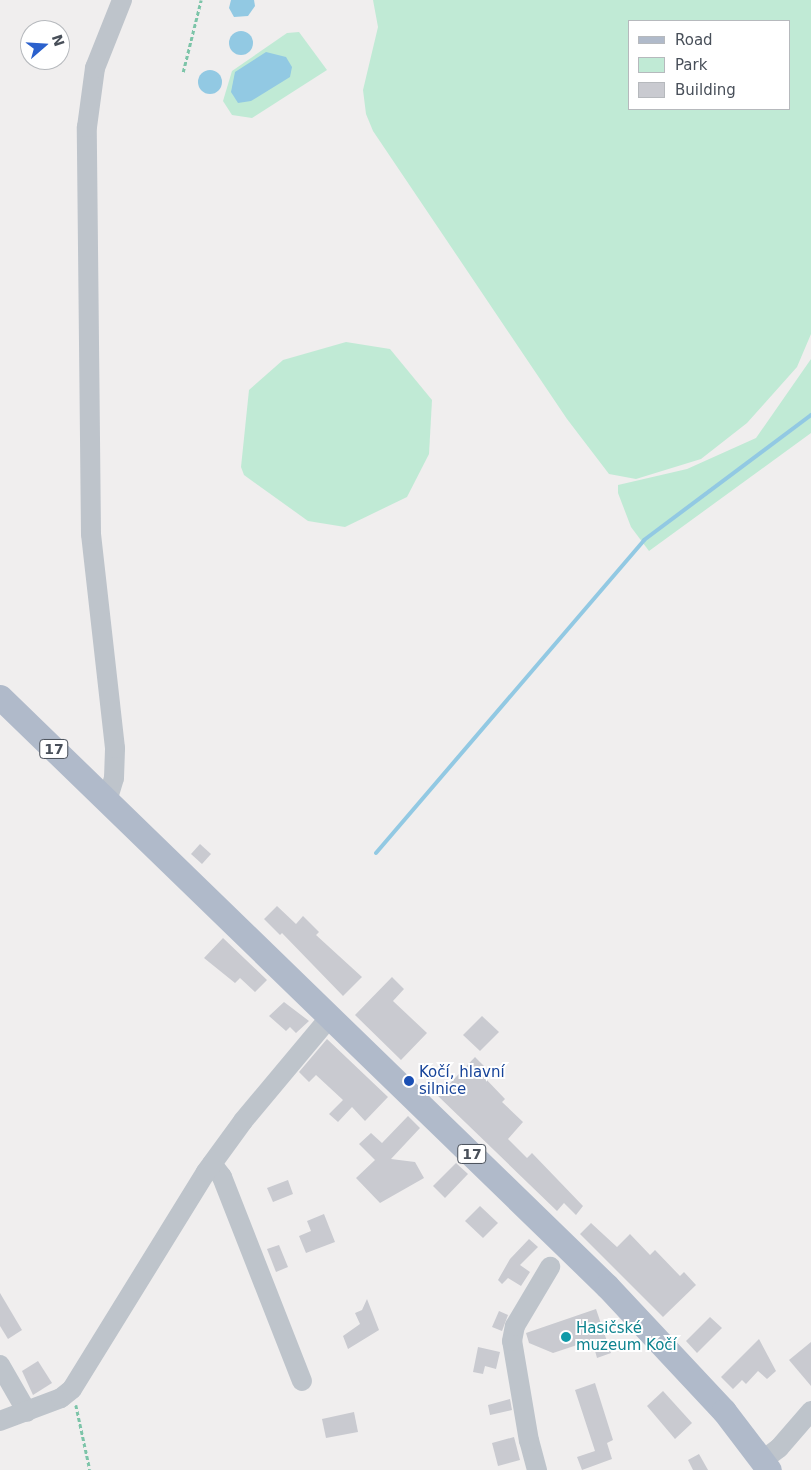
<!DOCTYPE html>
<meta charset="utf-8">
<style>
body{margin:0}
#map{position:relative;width:811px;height:1470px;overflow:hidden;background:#f0eeee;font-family:"DejaVu Sans",sans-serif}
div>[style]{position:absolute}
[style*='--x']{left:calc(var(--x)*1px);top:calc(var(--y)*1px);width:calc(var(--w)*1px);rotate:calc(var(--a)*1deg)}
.green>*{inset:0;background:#c0ead5}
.water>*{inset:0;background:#92c9e3}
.round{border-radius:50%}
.stream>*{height:4px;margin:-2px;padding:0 2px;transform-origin:2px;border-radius:2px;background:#92c9e3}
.building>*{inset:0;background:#c9cad0}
.path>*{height:2.5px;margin-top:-1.25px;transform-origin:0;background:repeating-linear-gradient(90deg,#7cc4a8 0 4px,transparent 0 6.5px)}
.minor>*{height:20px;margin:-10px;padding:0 10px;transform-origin:10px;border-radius:10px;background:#bec4cb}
.major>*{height:25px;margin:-12.5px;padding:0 12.5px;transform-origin:12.5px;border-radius:12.5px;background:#b0baca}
.dots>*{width:14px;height:14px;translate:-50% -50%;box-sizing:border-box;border:2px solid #fff;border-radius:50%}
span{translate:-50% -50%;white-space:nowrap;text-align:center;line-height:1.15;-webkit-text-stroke:4px #fff;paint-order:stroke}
.shield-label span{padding:1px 4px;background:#fff;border:1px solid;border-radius:4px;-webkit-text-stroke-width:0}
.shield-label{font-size:14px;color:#484f59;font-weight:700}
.transit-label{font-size:15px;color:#164399}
.left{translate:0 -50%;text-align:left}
.culture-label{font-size:15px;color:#0d838f}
.legend{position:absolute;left:628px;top:20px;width:162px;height:90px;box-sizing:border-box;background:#fff;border:1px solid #b6b9bd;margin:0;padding:6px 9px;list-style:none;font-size:15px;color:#484f59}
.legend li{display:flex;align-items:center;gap:10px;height:25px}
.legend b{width:25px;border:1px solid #b6b9bd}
.north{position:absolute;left:20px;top:20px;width:50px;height:50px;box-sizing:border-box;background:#fff;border:1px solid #b6b9bd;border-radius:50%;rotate:71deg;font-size:14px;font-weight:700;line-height:20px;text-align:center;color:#484f59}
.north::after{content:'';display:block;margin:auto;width:18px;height:22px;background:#2b61cd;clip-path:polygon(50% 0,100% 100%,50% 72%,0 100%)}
</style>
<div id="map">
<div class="green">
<div style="clip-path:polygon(evenodd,373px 0,811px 0,811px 334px,797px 367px,747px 423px,701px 459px,636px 479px,609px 474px,567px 419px,373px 131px,366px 114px,363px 90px,378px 27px,373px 0,790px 21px,790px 109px,630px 109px,630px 21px,790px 21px)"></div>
<div style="clip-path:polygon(299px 32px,327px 70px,252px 118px,232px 115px,223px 101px,232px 71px,287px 33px)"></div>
<div style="clip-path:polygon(346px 342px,390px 349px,432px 400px,429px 454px,407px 497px,345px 527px,308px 521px,244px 475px,241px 467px,249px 390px,283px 360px)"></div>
<div style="clip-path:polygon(811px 359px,811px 433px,649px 551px,631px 527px,618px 493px,618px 485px,687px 469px,756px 438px)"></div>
</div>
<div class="water">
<div style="clip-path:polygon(231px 0,254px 0,255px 6px,248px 16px,234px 17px,229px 8px)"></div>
<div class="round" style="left:229px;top:31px;width:24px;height:24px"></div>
<div style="clip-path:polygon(266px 52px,286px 57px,292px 67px,290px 77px,251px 101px,238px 103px,231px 92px,235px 72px)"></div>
<div class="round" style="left:198px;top:70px;width:24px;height:24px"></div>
</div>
<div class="stream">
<div style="--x:376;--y:853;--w:412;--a:-49.4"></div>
<div style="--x:644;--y:540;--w:209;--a:-36.8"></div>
</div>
<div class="building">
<div style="clip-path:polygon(200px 844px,211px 854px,202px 864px,191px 854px)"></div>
<div style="clip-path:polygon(277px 906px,296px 924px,303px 916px,319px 932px,316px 935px,362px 977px,343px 996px,282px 933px,280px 935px,264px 919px)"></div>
<div style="clip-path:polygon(223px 938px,267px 980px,255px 992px,240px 978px,235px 983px,204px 958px)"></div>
<div style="clip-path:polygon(392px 977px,404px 989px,393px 1001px,427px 1033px,401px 1060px,355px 1015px)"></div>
<div style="clip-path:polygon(284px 1002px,309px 1021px,296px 1033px,290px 1027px,286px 1031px,269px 1016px)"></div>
<div style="clip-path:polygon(482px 1016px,499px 1032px,480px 1051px,463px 1035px)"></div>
<div style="clip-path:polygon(327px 1039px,388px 1097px,365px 1121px,352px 1107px,338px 1122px,329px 1114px,343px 1100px,316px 1075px,309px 1082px,299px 1072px)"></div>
<div style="clip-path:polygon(475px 1057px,488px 1070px,483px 1076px,505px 1099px,502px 1102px,523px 1122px,508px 1139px,527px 1158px,532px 1153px,583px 1206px,576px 1215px,564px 1203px,557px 1211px,438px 1096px)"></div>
<div style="clip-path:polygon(408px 1116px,420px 1128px,391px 1159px,415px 1162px,424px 1178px,380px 1203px,356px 1178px,375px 1160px,359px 1144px,371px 1133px,382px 1143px)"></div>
<div style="clip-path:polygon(456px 1163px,468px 1174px,445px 1198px,433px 1186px)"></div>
<div style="clip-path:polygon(288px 1180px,293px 1194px,273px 1202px,267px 1188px)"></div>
<div style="clip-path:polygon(480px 1206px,498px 1223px,483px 1238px,465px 1221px)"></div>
<div style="clip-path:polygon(324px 1214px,335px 1242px,306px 1253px,299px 1236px,311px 1231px,307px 1221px)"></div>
<div style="clip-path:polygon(591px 1223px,617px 1247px,630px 1234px,650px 1255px,655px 1250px,680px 1276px,684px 1272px,696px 1285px,663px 1317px,580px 1234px)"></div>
<div style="clip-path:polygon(529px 1239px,538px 1247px,520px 1265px,530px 1272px,521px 1286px,508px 1278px,502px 1284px,498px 1280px,510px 1259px)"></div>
<div style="clip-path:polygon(279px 1245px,288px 1267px,276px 1272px,267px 1249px)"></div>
<div style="clip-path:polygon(0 1293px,22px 1330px,8px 1339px,0 1326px)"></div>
<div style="clip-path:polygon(367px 1299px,379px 1330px,348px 1349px,343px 1336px,360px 1324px,355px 1313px,362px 1310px)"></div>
<div style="clip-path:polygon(596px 1309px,611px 1353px,597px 1358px,592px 1340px,553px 1353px,529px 1343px,526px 1333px)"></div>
<div style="clip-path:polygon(499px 1311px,508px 1315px,502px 1331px,492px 1327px)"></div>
<div style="clip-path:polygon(710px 1317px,722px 1328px,697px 1353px,686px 1341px)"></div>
<div style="clip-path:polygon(759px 1339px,776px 1371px,767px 1379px,758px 1371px,746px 1384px,742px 1380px,733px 1389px,721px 1377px)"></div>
<div style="clip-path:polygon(811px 1342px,811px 1386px,789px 1360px)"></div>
<div style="clip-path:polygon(478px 1347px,500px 1352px,496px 1369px,485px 1366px,483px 1374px,473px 1372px)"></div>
<div style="clip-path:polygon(38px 1361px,52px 1383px,33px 1395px,22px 1371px)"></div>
<div style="clip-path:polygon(595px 1383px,613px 1440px,607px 1443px,612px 1459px,582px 1470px,577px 1457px,595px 1451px,575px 1390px)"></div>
<div style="clip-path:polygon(663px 1391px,692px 1423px,675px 1439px,647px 1406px)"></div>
<div style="clip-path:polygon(510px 1399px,512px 1410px,490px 1415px,488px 1405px)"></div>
<div style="clip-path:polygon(354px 1412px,358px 1432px,326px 1438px,322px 1419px)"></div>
<div style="clip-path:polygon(514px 1437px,520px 1460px,498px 1466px,492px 1443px)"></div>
<div style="clip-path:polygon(699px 1454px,708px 1470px,693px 1470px,688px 1460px)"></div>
</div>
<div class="path">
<div style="--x:183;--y:72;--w:74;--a:-76"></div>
<div style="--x:76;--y:1405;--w:66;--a:77.8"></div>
</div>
<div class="minor">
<div style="--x:107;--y:801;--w:24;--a:-73"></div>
<div style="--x:114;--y:778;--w:30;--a:-88"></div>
<div style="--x:115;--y:748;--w:215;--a:-96.4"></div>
<div style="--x:91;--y:534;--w:407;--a:-90.6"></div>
<div style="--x:87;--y:127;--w:60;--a:-82.3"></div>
<div style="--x:95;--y:68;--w:73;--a:-68.3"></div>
<div style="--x:212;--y:1164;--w:16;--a:52"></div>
<div style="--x:222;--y:1177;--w:219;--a:68.6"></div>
<div style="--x:0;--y:1365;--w:54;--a:60.1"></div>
<div style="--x:0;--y:1421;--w:65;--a:-20.7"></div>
<div style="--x:61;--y:1398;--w:14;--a:-39"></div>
<div style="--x:72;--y:1389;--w:255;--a:-58.3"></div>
<div style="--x:206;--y:1172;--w:63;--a:-54"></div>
<div style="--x:243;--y:1121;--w:136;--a:-50.1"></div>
<div style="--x:763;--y:1460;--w:20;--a:-37"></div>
<div style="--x:779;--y:1448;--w:49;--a:-49.1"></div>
<div style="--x:537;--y:1470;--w:30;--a:-105"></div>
<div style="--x:529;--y:1441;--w:101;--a:-99.6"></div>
<div style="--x:512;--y:1341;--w:15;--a:-79"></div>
<div style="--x:515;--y:1326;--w:69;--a:-59.3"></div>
</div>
<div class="major">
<div style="--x:0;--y:697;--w:846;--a:44.14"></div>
<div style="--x:607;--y:1286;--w:171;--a:46.9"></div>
<div style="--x:724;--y:1411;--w:74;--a:52.7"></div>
</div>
<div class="dots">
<div style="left:409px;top:1081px;background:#1a4fb4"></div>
<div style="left:566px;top:1337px;background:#0f9aa8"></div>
</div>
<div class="shield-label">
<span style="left:54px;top:749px">17</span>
<span style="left:472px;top:1154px">17</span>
</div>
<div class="transit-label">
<span class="left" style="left:419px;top:1081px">Kočí, hlavní<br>silnice</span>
</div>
<div class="culture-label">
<span class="left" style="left:576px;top:1337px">Hasičské<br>muzeum Kočí</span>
</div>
<ul class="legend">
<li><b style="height:6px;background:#b0baca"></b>Road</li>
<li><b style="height:14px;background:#c0ead5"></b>Park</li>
<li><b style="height:14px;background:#c9cad0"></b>Building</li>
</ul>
<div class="north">N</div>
</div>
